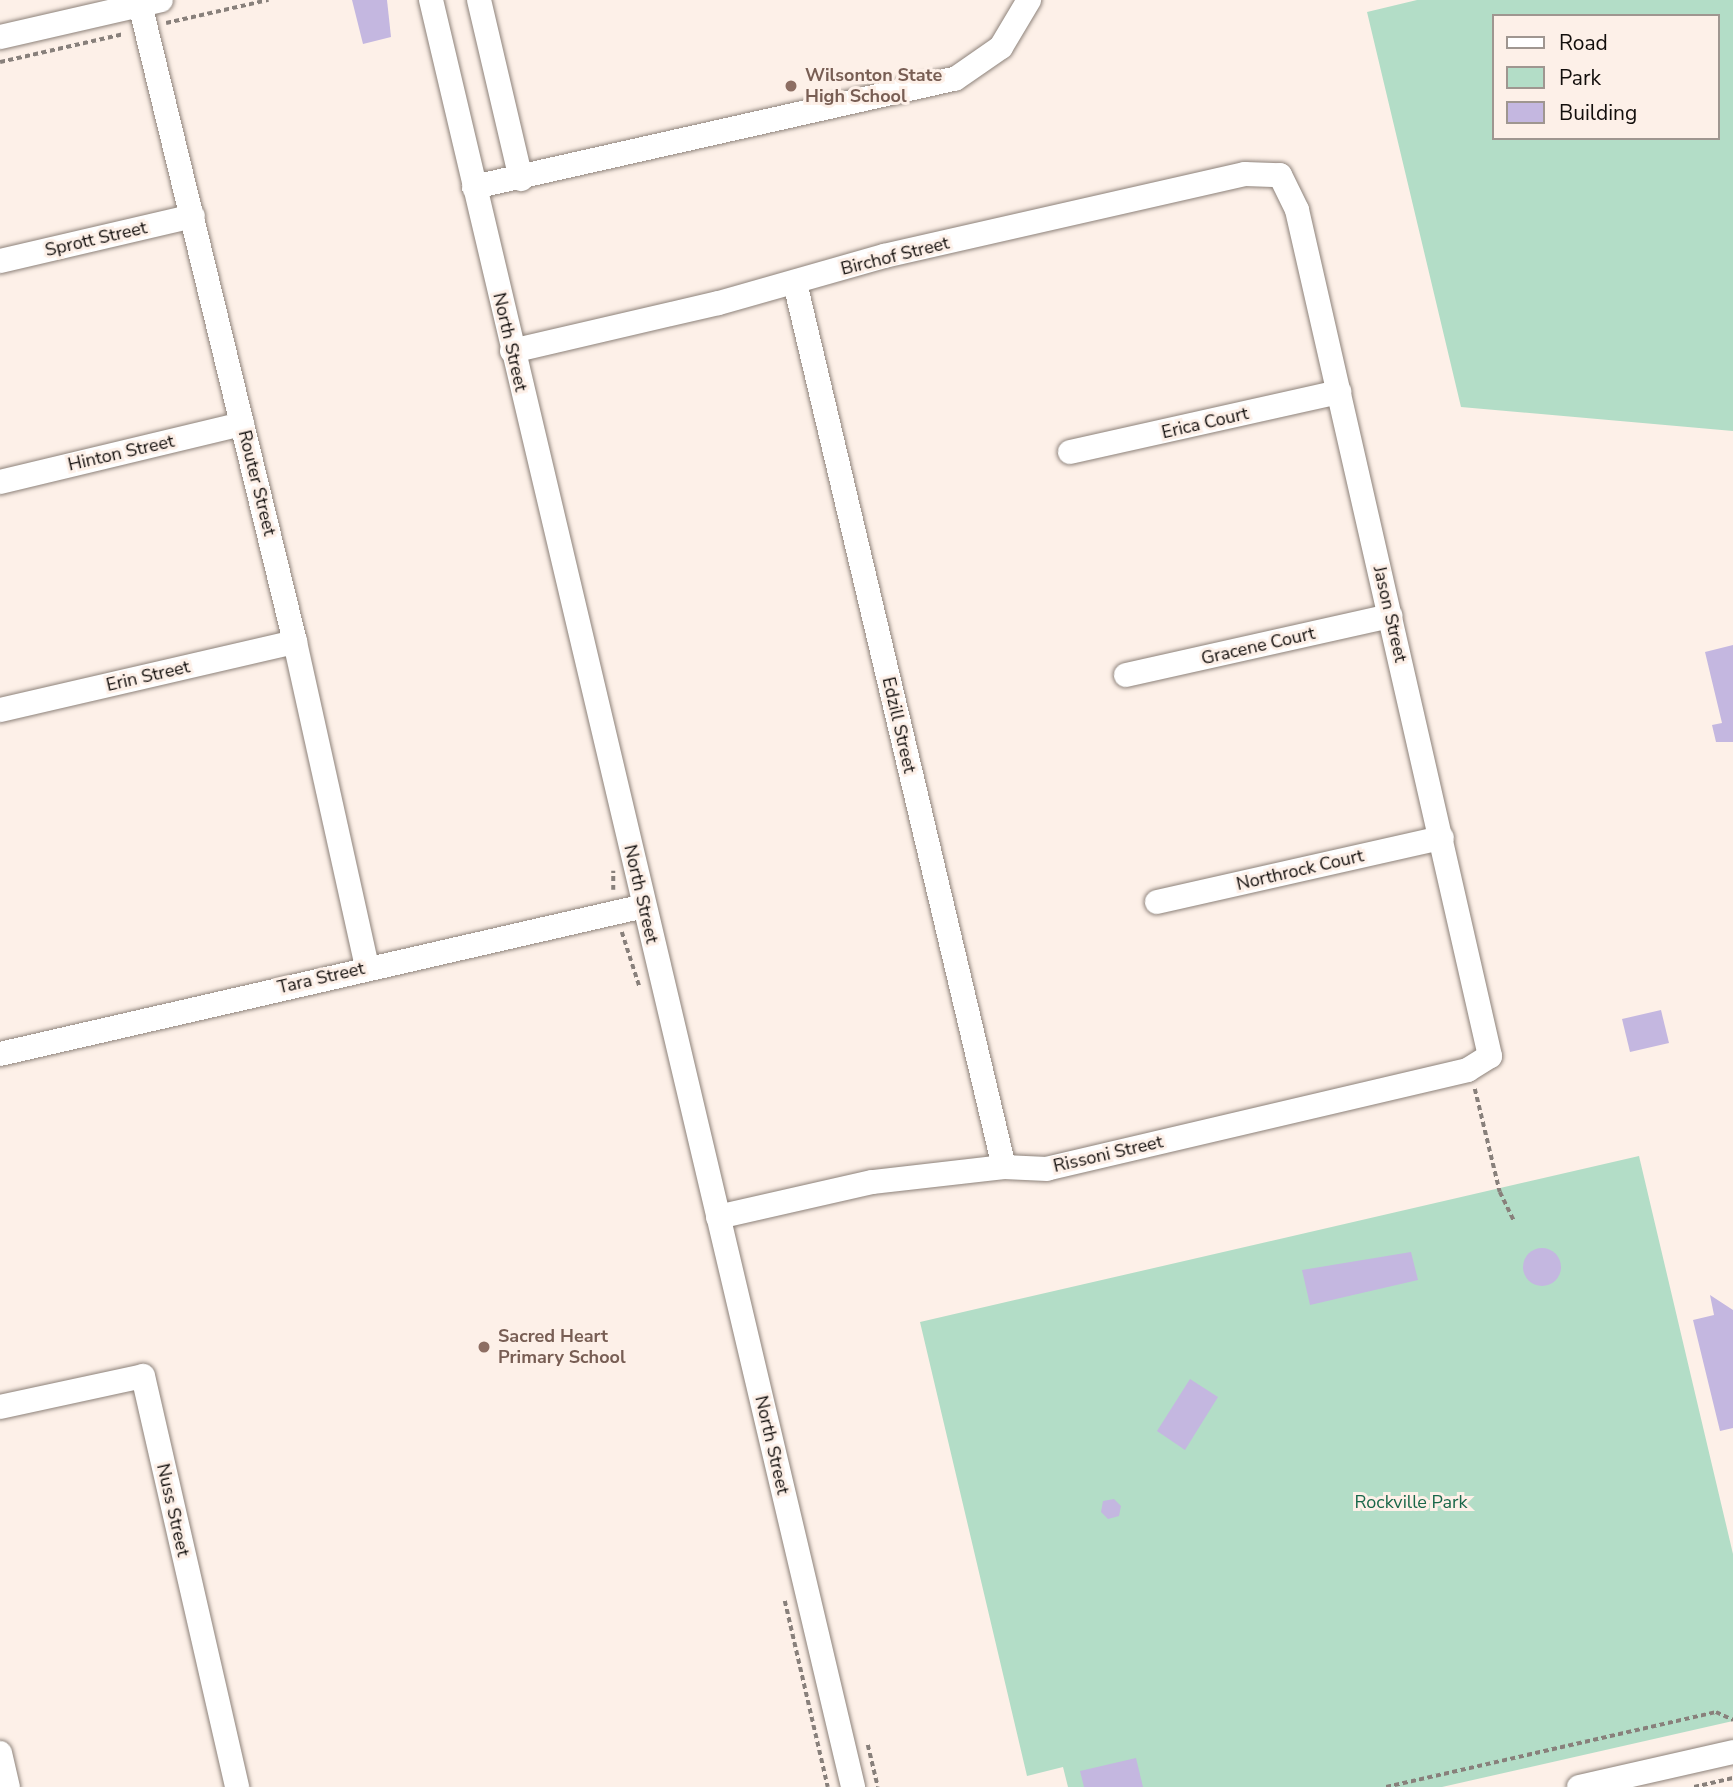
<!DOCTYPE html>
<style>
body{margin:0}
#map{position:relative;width:1733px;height:1787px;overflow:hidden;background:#fdf0e8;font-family:"Nunito Sans",sans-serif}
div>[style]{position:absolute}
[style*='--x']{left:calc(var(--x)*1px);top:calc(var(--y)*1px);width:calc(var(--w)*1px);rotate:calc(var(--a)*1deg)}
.green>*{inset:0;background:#b3ddc7}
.building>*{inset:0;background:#c4b7e0}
.round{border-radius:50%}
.path>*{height:3.5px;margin-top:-1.75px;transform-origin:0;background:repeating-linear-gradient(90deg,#88807b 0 5px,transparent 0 8.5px)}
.roads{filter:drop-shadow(0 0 2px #8d827a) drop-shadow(0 0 2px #8d827a)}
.minor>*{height:24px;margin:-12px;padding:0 12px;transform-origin:12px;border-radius:12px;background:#fff}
.dots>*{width:19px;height:19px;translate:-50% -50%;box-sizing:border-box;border:4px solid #fdf0e8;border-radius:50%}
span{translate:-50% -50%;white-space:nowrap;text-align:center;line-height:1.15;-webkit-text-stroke:6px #fdf0e8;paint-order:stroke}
.education-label{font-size:18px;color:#785e54;font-weight:700}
.left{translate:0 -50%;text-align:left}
.street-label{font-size:18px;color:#120e0c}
.park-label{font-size:18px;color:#196749}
.legend{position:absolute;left:1492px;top:14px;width:228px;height:126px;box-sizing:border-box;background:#fdf0e8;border:2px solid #9f9690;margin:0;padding:9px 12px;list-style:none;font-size:21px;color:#120e0c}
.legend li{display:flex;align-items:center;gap:14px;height:35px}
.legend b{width:35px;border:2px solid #9f9690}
</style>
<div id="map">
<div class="green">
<div style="clip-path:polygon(evenodd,1417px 0,1733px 0,1733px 431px,1461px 407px,1367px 12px,1417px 0,1493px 16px,1717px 16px,1717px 138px,1493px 138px,1493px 16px)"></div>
<div style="clip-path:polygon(1639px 1156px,1733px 1554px,1733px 1721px,1442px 1787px,1068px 1787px,1063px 1767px,1027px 1776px,920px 1322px)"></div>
</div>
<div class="building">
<div style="clip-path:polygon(352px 0,387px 0,391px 37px,363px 44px)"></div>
<div style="clip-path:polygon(1733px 645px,1733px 742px,1716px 742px,1712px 725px,1722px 723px,1705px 652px)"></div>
<div style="clip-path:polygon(1661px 1010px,1669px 1043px,1630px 1052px,1622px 1019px)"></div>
<div class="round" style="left:1523px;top:1248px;width:38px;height:38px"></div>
<div style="clip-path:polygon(1411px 1252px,1418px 1280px,1310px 1305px,1302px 1270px)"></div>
<div style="clip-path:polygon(1710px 1295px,1733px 1310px,1733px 1428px,1720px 1431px,1693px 1320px,1714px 1315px)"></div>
<div style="clip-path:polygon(1190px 1379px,1218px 1397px,1185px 1450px,1157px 1431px)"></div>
<div style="clip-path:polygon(1114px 1499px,1121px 1506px,1119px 1516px,1108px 1519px,1101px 1512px,1103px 1501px)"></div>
<div style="clip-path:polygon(1136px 1758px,1143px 1787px,1084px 1787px,1080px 1771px)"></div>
</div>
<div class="path">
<div style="--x:166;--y:23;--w:105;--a:-12.7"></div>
<div style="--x:0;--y:62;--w:127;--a:-12.7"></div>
<div style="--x:613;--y:890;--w:19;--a:-90"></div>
<div style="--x:622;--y:932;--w:59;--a:72.2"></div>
<div style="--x:1475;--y:1089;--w:106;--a:76.4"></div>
<div style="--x:1500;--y:1192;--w:32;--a:64"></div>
<div style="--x:785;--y:1601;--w:191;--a:77"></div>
<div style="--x:868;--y:1745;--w:43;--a:76.6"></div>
<div style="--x:1386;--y:1787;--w:338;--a:-12.8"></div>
<div style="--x:1716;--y:1712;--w:19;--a:25"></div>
<div style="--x:1694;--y:1787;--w:40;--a:-13"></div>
</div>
<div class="roads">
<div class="minor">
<div style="--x:139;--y:0;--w:661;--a:76.34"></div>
<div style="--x:295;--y:642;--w:333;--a:77.5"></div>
<div style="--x:431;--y:0;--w:1836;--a:76.71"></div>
<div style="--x:479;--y:0;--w:184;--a:76.8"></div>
<div style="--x:0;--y:37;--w:165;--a:-12.9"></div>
<div style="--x:474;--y:187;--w:493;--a:-12.7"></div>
<div style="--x:955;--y:79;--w:56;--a:-34.8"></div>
<div style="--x:1001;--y:47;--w:55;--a:-59.2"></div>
<div style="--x:0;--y:261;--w:198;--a:-13.1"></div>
<div style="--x:795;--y:283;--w:908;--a:76.7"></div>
<div style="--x:512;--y:351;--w:212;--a:-13.1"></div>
<div style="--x:719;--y:303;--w:172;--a:-15.9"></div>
<div style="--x:884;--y:256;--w:370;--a:-12.8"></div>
<div style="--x:1245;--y:174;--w:35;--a:2"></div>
<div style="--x:1280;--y:175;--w:39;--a:64"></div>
<div style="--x:1297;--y:210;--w:868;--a:77.15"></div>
<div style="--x:1490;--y:1056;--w:26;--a:148"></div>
<div style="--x:1468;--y:1070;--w:432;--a:166.8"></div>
<div style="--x:1047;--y:1169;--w:43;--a:-177.3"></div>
<div style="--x:1004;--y:1167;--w:133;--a:173.5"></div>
<div style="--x:872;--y:1182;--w:158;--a:167.2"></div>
<div style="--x:1070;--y:452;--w:276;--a:-12.6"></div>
<div style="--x:0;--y:482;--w:249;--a:-13.5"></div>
<div style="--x:1126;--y:675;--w:271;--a:-12.6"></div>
<div style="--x:0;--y:710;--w:303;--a:-13"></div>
<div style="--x:1157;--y:902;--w:292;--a:-12.7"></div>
<div style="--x:0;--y:1054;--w:661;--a:-12.94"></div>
<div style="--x:0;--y:1407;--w:146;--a:-12.2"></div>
<div style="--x:143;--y:1376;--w:422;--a:77.1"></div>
<div style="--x:0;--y:1753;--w:35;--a:77"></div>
<div style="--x:1579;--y:1787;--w:158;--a:-12.8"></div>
</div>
</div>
<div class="dots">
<div style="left:791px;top:86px;background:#8d6e63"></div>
<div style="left:484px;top:1347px;background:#8d6e63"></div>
</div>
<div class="education-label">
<span class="left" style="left:805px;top:86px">Wilsonton State<br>High School</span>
<span class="left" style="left:498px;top:1347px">Sacred Heart<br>Primary School</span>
</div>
<div class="street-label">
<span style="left:96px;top:239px;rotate:-13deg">Sprott Street</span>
<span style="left:895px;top:256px;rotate:-14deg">Birchof Street</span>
<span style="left:510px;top:342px;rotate:77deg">North Street</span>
<span style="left:1205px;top:423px;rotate:-13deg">Erica Court</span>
<span style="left:121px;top:453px;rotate:-13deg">Hinton Street</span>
<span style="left:257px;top:483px;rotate:76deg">Router Street</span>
<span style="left:1390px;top:614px;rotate:77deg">Jason Street</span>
<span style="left:1258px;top:646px;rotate:-13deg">Gracene Court</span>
<span style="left:148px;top:676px;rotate:-13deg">Erin Street</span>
<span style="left:899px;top:725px;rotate:77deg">Edzill Street</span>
<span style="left:1300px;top:870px;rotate:-13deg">Northrock Court</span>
<span style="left:641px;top:894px;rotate:77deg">North Street</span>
<span style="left:321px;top:978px;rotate:-13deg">Tara Street</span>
<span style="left:1108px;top:1154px;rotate:-13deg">Rissoni Street</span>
<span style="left:772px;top:1445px;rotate:77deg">North Street</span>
<span style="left:173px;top:1510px;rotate:77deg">Nuss Street</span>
</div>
<div class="park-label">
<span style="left:1411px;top:1502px">Rockville Park</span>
</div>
<ul class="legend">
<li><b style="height:9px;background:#fff"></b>Road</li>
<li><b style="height:19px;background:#b3ddc7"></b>Park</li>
<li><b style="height:19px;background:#c4b7e0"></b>Building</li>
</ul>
</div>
